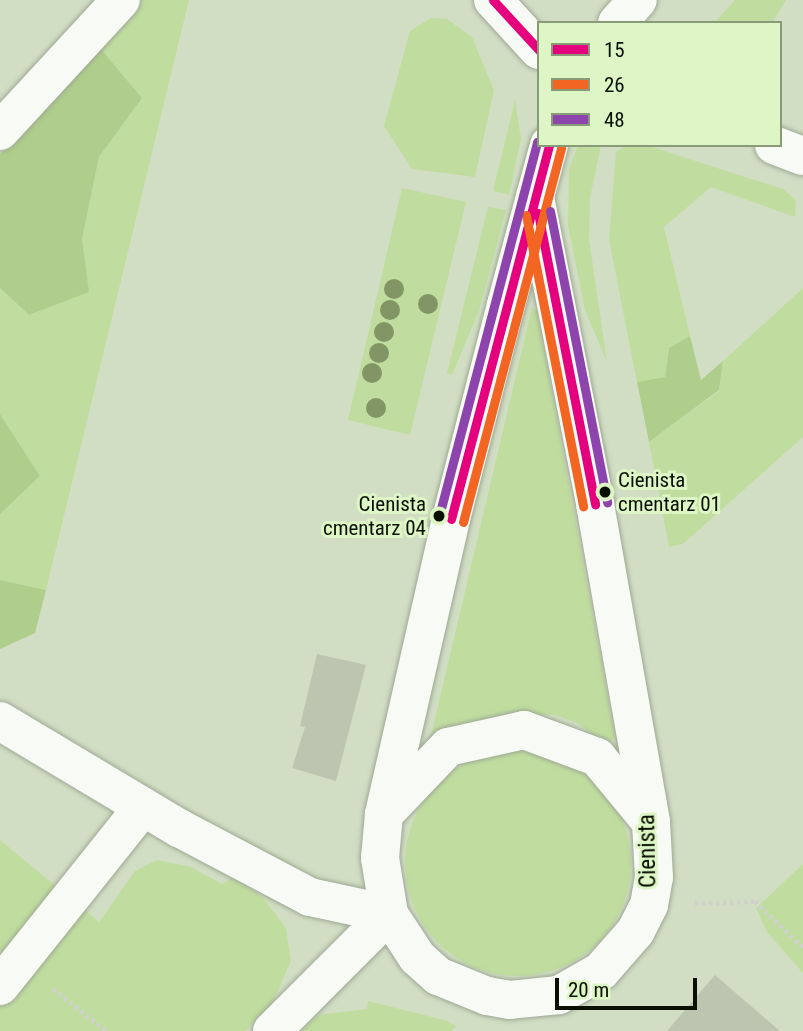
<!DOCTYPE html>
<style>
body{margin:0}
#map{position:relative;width:803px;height:1031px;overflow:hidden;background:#d1dec3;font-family:"Roboto Condensed",sans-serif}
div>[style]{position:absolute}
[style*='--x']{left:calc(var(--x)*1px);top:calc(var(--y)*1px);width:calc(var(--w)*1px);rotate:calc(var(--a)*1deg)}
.green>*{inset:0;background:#c0dd9f}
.round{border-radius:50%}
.forest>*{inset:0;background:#afce8b}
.building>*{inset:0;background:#bbc5b0}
.path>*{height:4.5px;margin-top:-2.25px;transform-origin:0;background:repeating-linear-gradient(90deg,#ced2cb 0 3.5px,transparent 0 7px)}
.roads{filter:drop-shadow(0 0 2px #9ea894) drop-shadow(0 0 2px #9ea894)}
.minor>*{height:38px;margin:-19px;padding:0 19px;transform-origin:19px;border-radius:19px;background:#f8faf6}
.bus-1>*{height:9px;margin:-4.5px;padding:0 4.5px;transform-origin:4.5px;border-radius:4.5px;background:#e5007d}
.bus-2>*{height:9px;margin:-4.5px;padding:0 4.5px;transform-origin:4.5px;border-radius:4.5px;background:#f26522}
.bus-3>*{height:9px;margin:-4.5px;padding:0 4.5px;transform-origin:4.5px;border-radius:4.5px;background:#8e44ad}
.trees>*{width:20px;height:20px;margin:-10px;border-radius:50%;background:#829665}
.dots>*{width:19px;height:19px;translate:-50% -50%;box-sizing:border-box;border:4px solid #def6c5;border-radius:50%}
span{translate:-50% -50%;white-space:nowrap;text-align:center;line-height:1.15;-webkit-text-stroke:6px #def6c5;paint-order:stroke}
.bus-label{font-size:21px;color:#091002}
.left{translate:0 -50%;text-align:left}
.right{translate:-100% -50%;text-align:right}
.street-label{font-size:23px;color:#091002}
.legend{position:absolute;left:537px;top:21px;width:245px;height:126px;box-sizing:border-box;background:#def6c5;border:2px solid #899a77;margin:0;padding:9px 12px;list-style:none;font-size:21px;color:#091002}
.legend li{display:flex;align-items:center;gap:14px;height:35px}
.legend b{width:35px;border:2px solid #899a77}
.scale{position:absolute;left:555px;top:978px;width:142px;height:32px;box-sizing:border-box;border:4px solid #091002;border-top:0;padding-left:9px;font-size:21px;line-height:24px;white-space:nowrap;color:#091002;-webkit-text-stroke:5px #def6c5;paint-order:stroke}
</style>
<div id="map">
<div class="green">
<div style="clip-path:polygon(141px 0,189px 0,46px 590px,0 580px,0 514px,40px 476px,0 414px,0 288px,29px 315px,88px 292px,82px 239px,99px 157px,142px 98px,100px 48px)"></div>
<div style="clip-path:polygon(735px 0,786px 0,772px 23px,714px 23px)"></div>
<div style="clip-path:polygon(431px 18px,447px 19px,472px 37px,494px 90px,475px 177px,412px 169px,384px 126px,410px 31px)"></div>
<div style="clip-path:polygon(515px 100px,521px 139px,509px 195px,493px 191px)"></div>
<div style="clip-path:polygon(578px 145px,601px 145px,590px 198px,589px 239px,607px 362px,585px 310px,568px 225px,569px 169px)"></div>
<div style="clip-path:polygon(628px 145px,646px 145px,783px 189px,796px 200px,795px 217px,711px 187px,664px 227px,690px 336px,669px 348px,665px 377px,637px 382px,609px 240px,616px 152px)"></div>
<div style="clip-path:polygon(402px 188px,466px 202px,410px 435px,348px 420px)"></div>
<div style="clip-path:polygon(488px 207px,506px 210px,479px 311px,452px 375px,447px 373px)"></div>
<div style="clip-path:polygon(803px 288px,803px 437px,683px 544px,669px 547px,649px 442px,719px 391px,723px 361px)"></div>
<div style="clip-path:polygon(532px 307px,537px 311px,615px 738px,608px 743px,600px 741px,578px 723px,555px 715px,516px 714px,488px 718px,430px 740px)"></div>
<div class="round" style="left:405px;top:750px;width:226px;height:226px"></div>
<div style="clip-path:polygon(0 840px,99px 922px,135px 871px,157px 860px,191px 867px,222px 884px,235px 877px,263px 898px,286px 928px,291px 961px,272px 1004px,245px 1031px,0 1031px)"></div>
<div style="clip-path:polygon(803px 864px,803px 973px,767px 932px,756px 908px)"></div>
<div style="clip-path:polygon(368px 1001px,448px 1021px,456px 1026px,452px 1031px,302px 1031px,318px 1015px,367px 1009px)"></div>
</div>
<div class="forest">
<div style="clip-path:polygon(100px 48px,142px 98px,99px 157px,82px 239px,89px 292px,29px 315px,0 288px,0 154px)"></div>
<div style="clip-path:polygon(690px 336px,701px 380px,723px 361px,719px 390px,649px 442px,637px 382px,665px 377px,669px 348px)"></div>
<div style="clip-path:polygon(0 414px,40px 476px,0 514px)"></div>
<div style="clip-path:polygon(0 580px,46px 590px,35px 633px,0 649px)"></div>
</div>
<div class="building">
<div style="clip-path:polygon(317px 654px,366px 665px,336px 781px,292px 768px,305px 727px,300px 726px)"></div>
<div style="clip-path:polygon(715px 975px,780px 1031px,667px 1031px)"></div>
</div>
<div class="path">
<div style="--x:695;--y:903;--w:60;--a:-1.9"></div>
<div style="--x:755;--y:901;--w:66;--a:43.8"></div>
<div style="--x:53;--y:989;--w:68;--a:37.9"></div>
</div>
<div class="roads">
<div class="minor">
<div style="--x:493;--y:0;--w:68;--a:47.4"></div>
<div style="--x:617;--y:23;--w:31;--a:-48"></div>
<div style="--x:0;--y:131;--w:178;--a:-47.3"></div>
<div style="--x:774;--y:145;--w:31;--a:21"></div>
<div style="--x:535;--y:197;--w:313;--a:78.9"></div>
<div style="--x:595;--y:504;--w:323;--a:80"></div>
<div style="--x:651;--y:822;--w:55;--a:86.9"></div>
<div style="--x:654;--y:877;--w:28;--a:100"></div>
<div style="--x:649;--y:905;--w:29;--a:117"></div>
<div style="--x:636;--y:931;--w:53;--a:131.2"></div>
<div style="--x:601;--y:971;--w:48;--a:150.3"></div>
<div style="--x:559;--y:995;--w:49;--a:174.2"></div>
<div style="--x:510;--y:1000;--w:23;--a:-170"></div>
<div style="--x:487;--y:996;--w:53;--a:-157.8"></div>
<div style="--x:438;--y:976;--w:28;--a:-138"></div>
<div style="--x:417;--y:957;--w:51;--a:-123.1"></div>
<div style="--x:389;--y:914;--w:57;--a:-99.1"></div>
<div style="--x:380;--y:858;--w:44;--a:-84.8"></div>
<div style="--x:384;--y:814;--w:303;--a:-77.2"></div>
<div style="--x:451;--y:519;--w:221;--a:-75.6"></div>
<div style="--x:506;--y:305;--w:112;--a:-75"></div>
<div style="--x:535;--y:197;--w:54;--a:-74.9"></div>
<div style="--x:0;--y:721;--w:209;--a:30.9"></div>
<div style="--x:179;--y:828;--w:148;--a:27.8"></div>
<div style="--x:310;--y:897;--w:81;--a:12.1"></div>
<div style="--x:384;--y:814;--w:93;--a:-46.3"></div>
<div style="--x:448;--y:747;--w:78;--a:-12.6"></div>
<div style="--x:524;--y:730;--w:78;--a:20.3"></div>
<div style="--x:597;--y:757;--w:83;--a:50.4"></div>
<div style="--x:0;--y:986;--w:229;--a:-51.4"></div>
<div style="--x:272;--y:1031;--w:165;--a:-45"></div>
</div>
</div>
<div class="bus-1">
<div style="--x:493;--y:0;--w:68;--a:47.4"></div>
<div style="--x:538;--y:213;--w:297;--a:78.9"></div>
<div style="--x:451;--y:519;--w:387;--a:-75.3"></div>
</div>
<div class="bus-2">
<div style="--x:526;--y:215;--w:297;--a:78.9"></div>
<div style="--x:463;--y:522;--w:387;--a:-75.3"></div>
</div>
<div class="bus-3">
<div style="--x:550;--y:211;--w:297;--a:78.9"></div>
<div style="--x:439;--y:516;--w:387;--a:-75.3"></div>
</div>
<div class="trees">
<div style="left:394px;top:289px"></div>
<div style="left:428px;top:304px"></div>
<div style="left:390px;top:310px"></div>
<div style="left:384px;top:332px"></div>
<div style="left:379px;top:353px"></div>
<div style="left:372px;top:373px"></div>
<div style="left:376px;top:408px"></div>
</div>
<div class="dots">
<div style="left:605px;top:492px;background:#091002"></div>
<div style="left:439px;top:516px;background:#091002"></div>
</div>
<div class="bus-label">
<span class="left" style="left:618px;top:492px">Cienista<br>cmentarz 01</span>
<span class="right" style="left:426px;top:516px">Cienista<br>cmentarz 04</span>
</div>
<div class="street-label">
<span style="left:648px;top:851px;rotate:-91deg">Cienista</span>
</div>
<ul class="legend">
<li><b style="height:9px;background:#e5007d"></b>15</li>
<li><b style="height:9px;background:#f26522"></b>26</li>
<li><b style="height:9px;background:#8e44ad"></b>48</li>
</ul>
<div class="scale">20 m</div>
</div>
